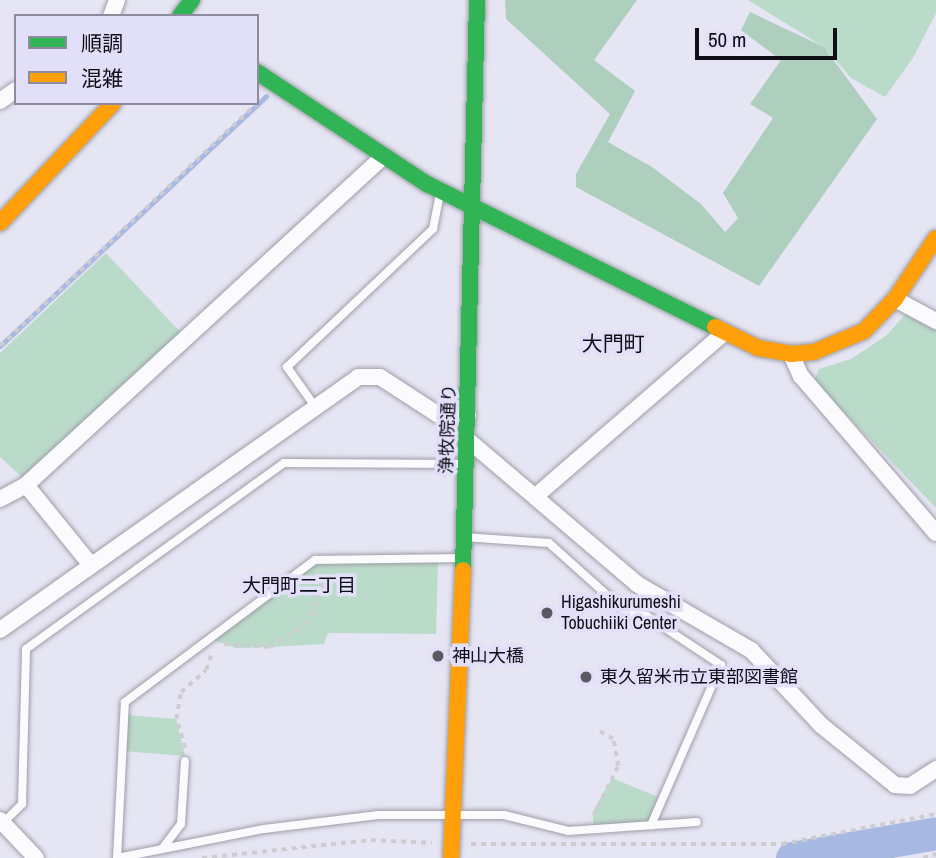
<!DOCTYPE html>
<meta charset="utf-8">
<style>
body{margin:0}
#map{position:relative;width:936px;height:858px;overflow:hidden;background:#e6e5f3;font-family:"Archivo Narrow","Noto Sans JP",sans-serif}
div>[style]{position:absolute}
[style*='--x']{left:calc(var(--x)*1px);top:calc(var(--y)*1px);width:calc(var(--w)*1px);rotate:calc(var(--a)*1deg)}
.green>*{inset:0;background:#bbdbca}
.forest>*{inset:0;background:#aecebe}
.stream>*{height:5px;margin:-2.5px;padding:0 2.5px;transform-origin:2.5px;border-radius:2.5px;background:#a7b9e3}
.river>*{height:33px;margin:-16.5px;padding:0 16.5px;transform-origin:16.5px;border-radius:16.5px;background:#a7b9e3}
.path>*{height:3.5px;margin-top:-1.75px;transform-origin:0;background:repeating-linear-gradient(90deg,#cdcdd1 0 5px,transparent 0 10px)}
.roads{filter:drop-shadow(0 0 2px #9e9ea8) drop-shadow(0 0 2px #9e9ea8)}
.lane>*{height:8px;margin:-4px;padding:0 4px;transform-origin:4px;border-radius:4px;background:#fbfbfd}
.street>*{height:16px;margin:-8px;padding:0 8px;transform-origin:8px;border-radius:8px;background:#fbfbfd}
.fast>*{height:16px;margin:-8px;padding:0 8px;transform-origin:8px;border-radius:8px;background:#30b455}
.slow>*{height:16px;margin:-8px;padding:0 8px;transform-origin:8px;border-radius:8px;background:#ff9f0a}
.dots>*{width:19px;height:19px;translate:-50% -50%;box-sizing:border-box;border:4px solid #e2dff9;border-radius:50%}
span{translate:-50% -50%;white-space:nowrap;text-align:center;line-height:1.15;-webkit-text-stroke:7px #e2dff9;paint-order:stroke}
.street-label{font-size:18px;color:#0f0e16}
.poi-label{font-size:18px;color:#0f0e16}
.left{translate:0 -50%;text-align:left}
.neighbourhood-label{font-size:19px;color:#0f0e16}
.quarter-label{font-size:21px;color:#0f0e16}
.legend{position:absolute;left:14px;top:14px;width:245px;height:91px;box-sizing:border-box;background:#e2dff9;border:2px solid #8e8b9e;margin:0;padding:9px 12px;list-style:none;font-size:21px;color:#0f0e16}
.legend li{display:flex;align-items:center;gap:14px;height:35px}
.legend b{width:35px;border:2px solid #8e8b9e}
.scale{position:absolute;left:695px;top:28px;width:142px;height:32px;box-sizing:border-box;border:4px solid #0f0e16;border-top:0;padding-left:9px;font-size:21px;line-height:24px;white-space:nowrap;color:#0f0e16;-webkit-text-stroke:5px #e2dff9;paint-order:stroke}
</style>
<div id="map">
<div class="green">
<div style="clip-path:polygon(748px 0,936px 0,936px 13px,913px 58px,885px 97px,851px 78px,824px 47px)"></div>
<div style="clip-path:polygon(106px 253px,185px 337px,25px 480px,0 457px,0 353px)"></div>
<div style="clip-path:polygon(910px 309px,936px 322px,936px 508px,814px 381px,819px 369px,851px 359px,887px 335px)"></div>
<div style="clip-path:polygon(315px 560px,438px 562px,436px 634px,328px 633px,324px 644px,270px 647px,236px 648px,210px 639px)"></div>
<div style="clip-path:polygon(125px 715px,176px 719px,185px 756px,123px 751px)"></div>
<div style="clip-path:polygon(612px 778px,663px 799px,651px 825px,593px 829px,593px 811px)"></div>
</div>
<div class="forest">
<div style="clip-path:polygon(505px 0,637px 0,594px 60px,635px 91px,608px 142px,652px 167px,701px 204px,725px 232px,738px 218px,723px 193px,773px 118px,750px 104px,781px 60px,741px 30px,750px 12px,824px 47px,877px 119px,759px 286px,576px 187px,576px 174px,610px 114px,506px 19px)"></div>
</div>
<div class="stream">
<div style="--x:0;--y:346;--w:365;--a:-43.2"></div>
</div>
<div class="river">
<div style="--x:792;--y:858;--w:146;--a:-9.8"></div>
</div>
<div class="path">
<div style="--x:0;--y:346;--w:354;--a:-43.4"></div>
<div style="--x:224;--y:644;--w:46;--a:3.7"></div>
<div style="--x:270;--y:647;--w:41;--a:-32.2"></div>
<div style="--x:305;--y:625;--w:40;--a:-65"></div>
<div style="--x:322;--y:589;--w:15;--a:-90"></div>
<div style="--x:185;--y:748;--w:30;--a:-107"></div>
<div style="--x:176;--y:719;--w:27;--a:-80"></div>
<div style="--x:181;--y:692;--w:33;--a:-41"></div>
<div style="--x:206;--y:670;--w:19;--a:-72"></div>
<div style="--x:593;--y:816;--w:56;--a:-63.4"></div>
<div style="--x:618;--y:766;--w:27;--a:-100"></div>
<div style="--x:613;--y:739;--w:15;--a:-152"></div>
<div style="--x:471;--y:844;--w:311;--a:0"></div>
<div style="--x:782;--y:844;--w:157;--a:-11"></div>
<div style="--x:202;--y:858;--w:170;--a:-6.1"></div>
<div style="--x:371;--y:840;--w:61;--a:2.8"></div>
<div style="--x:923;--y:858;--w:14;--a:-17"></div>
</div>
<div class="roads">
<div class="lane">
<div style="--x:314;--y:405;--w:47;--a:-125.4"></div>
<div style="--x:287;--y:367;--w:201;--a:-43.4"></div>
<div style="--x:433;--y:229;--w:37;--a:-79"></div>
<div style="--x:464;--y:537;--w:85;--a:4"></div>
<div style="--x:549;--y:543;--w:103;--a:41.9"></div>
<div style="--x:626;--y:612;--w:21;--a:11"></div>
<div style="--x:647;--y:616;--w:89;--a:33.5"></div>
<div style="--x:721;--y:665;--w:175;--a:113.6"></div>
<div style="--x:3;--y:823;--w:27;--a:-45"></div>
<div style="--x:22;--y:804;--w:155;--a:-88.5"></div>
<div style="--x:26;--y:649;--w:318;--a:-35.8"></div>
<div style="--x:284;--y:463;--w:183;--a:0.3"></div>
<div style="--x:162;--y:849;--w:31;--a:-53"></div>
<div style="--x:181;--y:824;--w:63;--a:-86.4"></div>
<div style="--x:117;--y:858;--w:150;--a:-11.2"></div>
<div style="--x:264;--y:829;--w:115;--a:-7"></div>
<div style="--x:378;--y:815;--w:126;--a:0"></div>
<div style="--x:504;--y:815;--w:66;--a:14"></div>
<div style="--x:568;--y:831;--w:129;--a:-4"></div>
<div style="--x:117;--y:858;--w:156;--a:-87.1"></div>
<div style="--x:125;--y:702;--w:237;--a:-36.8"></div>
<div style="--x:315;--y:560;--w:146;--a:-0.8"></div>
</div>
<div class="street">
<div style="--x:111;--y:16;--w:17;--a:-69"></div>
<div style="--x:0;--y:101;--w:19;--a:-35"></div>
<div style="--x:895;--y:299;--w:47;--a:28.2"></div>
<div style="--x:791;--y:354;--w:24;--a:66"></div>
<div style="--x:801;--y:376;--w:207;--a:49.3"></div>
<div style="--x:468;--y:440;--w:222;--a:40.4"></div>
<div style="--x:637;--y:584;--w:132;--a:30.1"></div>
<div style="--x:751;--y:650;--w:103;--a:47"></div>
<div style="--x:821;--y:725;--w:95;--a:39"></div>
<div style="--x:895;--y:785;--w:15;--a:4"></div>
<div style="--x:910;--y:786;--w:31;--a:-33"></div>
<div style="--x:26;--y:485;--w:103;--a:50.9"></div>
<div style="--x:537;--y:495;--w:247;--a:-40.9"></div>
<div style="--x:0;--y:499;--w:30;--a:-28"></div>
<div style="--x:26;--y:485;--w:486;--a:-42.6"></div>
<div style="--x:0;--y:630;--w:438;--a:-35.2"></div>
<div style="--x:358;--y:377;--w:22;--a:0"></div>
<div style="--x:380;--y:377;--w:68;--a:33"></div>
<div style="--x:437;--y:414;--w:31;--a:2"></div>
<div style="--x:0;--y:820;--w:52;--a:46.5"></div>
</div>
<div class="fast">
<div style="--x:180;--y:16;--w:20;--a:-53"></div>
<div style="--x:257;--y:72;--w:204;--a:33.4"></div>
<div style="--x:427;--y:184;--w:322;--a:26.4"></div>
<div style="--x:463;--y:570;--w:570;--a:-88.59"></div>
</div>
<div class="slow">
<div style="--x:0;--y:223;--w:165;--a:-46.7"></div>
<div style="--x:715;--y:327;--w:48;--a:26"></div>
<div style="--x:758;--y:348;--w:34;--a:10"></div>
<div style="--x:791;--y:354;--w:23;--a:-5"></div>
<div style="--x:814;--y:352;--w:54;--a:-22.8"></div>
<div style="--x:864;--y:331;--w:45;--a:-45.9"></div>
<div style="--x:895;--y:299;--w:73;--a:-56.1"></div>
<div style="--x:451;--y:858;--w:288;--a:-87.6"></div>
</div>
</div>
<div class="dots">
<div style="left:547px;top:613px;background:#5a5963"></div>
<div style="left:438px;top:656px;background:#5a5963"></div>
<div style="left:586px;top:677px;background:#5a5963"></div>
</div>
<div class="street-label">
<span style="left:448px;top:429px;rotate:-88deg">浄牧院通り</span>
</div>
<div class="poi-label">
<span class="left" style="left:561px;top:613px">Higashikurumeshi<br>Tobuchiiki Center</span>
<span class="left" style="left:452px;top:656px">神山大橋</span>
<span class="left" style="left:600px;top:677px">東久留米市立東部図書館</span>
</div>
<div class="neighbourhood-label">
<span style="left:299px;top:586px">大門町二丁目</span>
</div>
<div class="quarter-label">
<span style="left:613px;top:344px">大門町</span>
</div>
<ul class="legend">
<li><b style="height:9px;background:#30b455"></b>順調</li>
<li><b style="height:9px;background:#ff9f0a"></b>混雑</li>
</ul>
<div class="scale">50 m</div>
</div>
